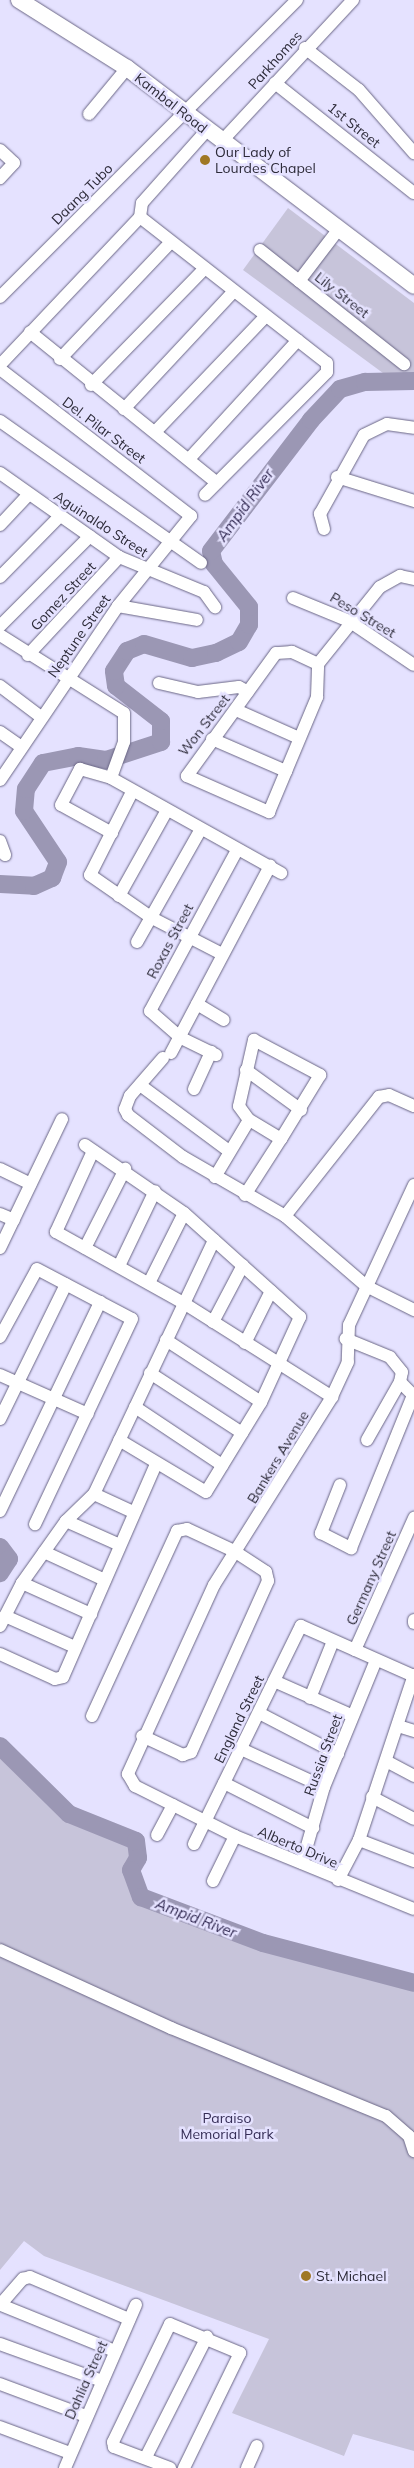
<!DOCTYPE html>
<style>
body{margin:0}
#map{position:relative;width:414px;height:2468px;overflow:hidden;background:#e5e2ff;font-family:Mulish,sans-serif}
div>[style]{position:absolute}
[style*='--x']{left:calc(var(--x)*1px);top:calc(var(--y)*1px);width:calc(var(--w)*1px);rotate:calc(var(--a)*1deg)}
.green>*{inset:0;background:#c7c4da}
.river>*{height:18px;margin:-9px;padding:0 9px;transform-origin:9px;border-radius:9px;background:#9b97b4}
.roads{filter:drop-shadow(0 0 1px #6a6685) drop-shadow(0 0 1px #6a6685)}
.minor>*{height:12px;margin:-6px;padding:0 6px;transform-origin:6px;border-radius:6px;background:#fff}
.major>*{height:16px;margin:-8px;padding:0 8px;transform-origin:8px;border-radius:8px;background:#fff}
.dots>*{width:14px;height:14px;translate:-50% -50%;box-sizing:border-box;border:2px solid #e5e2ff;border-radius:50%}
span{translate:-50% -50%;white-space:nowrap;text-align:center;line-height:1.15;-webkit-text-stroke:5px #e5e2ff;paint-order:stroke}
.street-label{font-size:14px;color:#2d2b39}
.poi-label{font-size:14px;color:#2d2b39}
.left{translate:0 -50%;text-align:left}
.park-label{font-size:14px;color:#352d56}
.water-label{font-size:15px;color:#332b53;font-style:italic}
</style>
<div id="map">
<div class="green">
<div style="clip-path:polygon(288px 208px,414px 303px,414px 376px,387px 376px,243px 270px)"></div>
<div style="clip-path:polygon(0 1746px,69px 1814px,136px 1841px,138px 1858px,131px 1870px,141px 1897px,263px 1943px,414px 1983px,414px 2451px,353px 2434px,344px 2456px,232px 2413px,269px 2339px,44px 2256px,24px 2241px,0 2270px)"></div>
</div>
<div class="river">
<div style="--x:0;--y:884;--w:34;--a:3"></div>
<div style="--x:34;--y:886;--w:20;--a:-24"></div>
<div style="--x:52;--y:878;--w:17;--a:-69"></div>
<div style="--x:58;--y:862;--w:61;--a:-123.7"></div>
<div style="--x:24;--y:811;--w:22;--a:-85"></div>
<div style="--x:26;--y:789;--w:31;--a:-57"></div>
<div style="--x:43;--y:763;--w:36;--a:-11"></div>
<div style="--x:78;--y:756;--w:28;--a:8"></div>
<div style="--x:106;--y:760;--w:58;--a:-18.1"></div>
<div style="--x:161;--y:742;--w:21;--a:-90"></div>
<div style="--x:161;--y:721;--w:57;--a:-142.1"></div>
<div style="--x:116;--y:686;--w:15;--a:-98"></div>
<div style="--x:114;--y:671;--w:24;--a:-57"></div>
<div style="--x:127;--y:651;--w:18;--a:-22"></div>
<div style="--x:144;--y:644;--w:50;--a:16.3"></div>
<div style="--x:192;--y:658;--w:25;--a:-12"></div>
<div style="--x:216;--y:653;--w:25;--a:-26"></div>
<div style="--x:239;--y:642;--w:20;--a:-60"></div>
<div style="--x:249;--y:625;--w:18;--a:-90"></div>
<div style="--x:249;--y:607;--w:55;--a:-129.1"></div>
<div style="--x:214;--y:564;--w:13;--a:-103"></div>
<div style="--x:211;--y:551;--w:165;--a:-52.6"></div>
<div style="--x:311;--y:420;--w:42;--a:-46.9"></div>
<div style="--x:340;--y:389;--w:26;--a:-16"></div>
<div style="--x:365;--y:382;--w:49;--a:-1.2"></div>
<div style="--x:0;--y:1547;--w:15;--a:53"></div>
<div style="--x:9;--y:1559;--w:17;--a:123"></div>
<div style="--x:0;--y:1746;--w:97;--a:44.6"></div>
<div style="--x:69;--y:1814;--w:72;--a:21.9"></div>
<div style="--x:136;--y:1841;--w:17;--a:83"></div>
<div style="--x:138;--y:1858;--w:14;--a:120"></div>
<div style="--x:131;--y:1870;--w:29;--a:70"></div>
<div style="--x:141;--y:1897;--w:130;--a:20.7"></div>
<div style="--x:263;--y:1943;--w:156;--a:14.8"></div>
</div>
<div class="roads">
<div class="minor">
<div style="--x:305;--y:48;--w:68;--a:37.9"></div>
<div style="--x:359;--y:90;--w:84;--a:48.9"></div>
<div style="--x:275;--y:83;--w:177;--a:38.4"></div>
<div style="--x:89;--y:114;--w:60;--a:-50.4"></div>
<div style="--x:221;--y:142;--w:194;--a:-47.1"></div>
<div style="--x:0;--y:150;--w:19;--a:43"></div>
<div style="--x:14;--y:163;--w:21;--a:133"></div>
<div style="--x:140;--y:217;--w:237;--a:38"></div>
<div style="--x:327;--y:363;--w:9;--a:90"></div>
<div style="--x:327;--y:372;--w:173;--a:134.8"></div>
<div style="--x:260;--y:250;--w:184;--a:38.4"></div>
<div style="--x:299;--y:281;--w:64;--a:-52.6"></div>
<div style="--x:0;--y:297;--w:420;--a:-45"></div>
<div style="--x:30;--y:332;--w:240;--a:38.9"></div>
<div style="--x:60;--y:359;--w:161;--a:-46.5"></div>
<div style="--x:0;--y:365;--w:204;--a:-46.6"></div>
<div style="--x:140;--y:217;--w:14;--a:-82"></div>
<div style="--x:142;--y:203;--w:98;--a:-48.3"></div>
<div style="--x:0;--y:369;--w:241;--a:37.6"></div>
<div style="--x:191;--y:516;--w:116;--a:129"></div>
<div style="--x:118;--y:606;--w:210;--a:124.1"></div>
<div style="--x:91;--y:385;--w:163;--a:-45.7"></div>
<div style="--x:124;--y:409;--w:161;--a:-47"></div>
<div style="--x:0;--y:421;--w:246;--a:35.2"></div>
<div style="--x:155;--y:432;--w:159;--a:-46.3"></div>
<div style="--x:189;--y:459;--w:161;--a:-47.5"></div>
<div style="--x:0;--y:473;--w:146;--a:35.2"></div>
<div style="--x:119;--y:557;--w:92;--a:22.4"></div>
<div style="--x:204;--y:592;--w:19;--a:54"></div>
<div style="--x:337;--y:477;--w:81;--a:17.3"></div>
<div style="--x:0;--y:525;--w:42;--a:-46.9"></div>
<div style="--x:324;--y:529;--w:16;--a:-105"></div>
<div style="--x:320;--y:514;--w:90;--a:-60.9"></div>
<div style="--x:364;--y:435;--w:25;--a:-26"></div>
<div style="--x:387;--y:424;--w:27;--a:8"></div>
<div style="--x:0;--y:577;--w:84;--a:-45.5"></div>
<div style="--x:293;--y:598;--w:61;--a:22.3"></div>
<div style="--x:349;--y:621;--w:78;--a:34.1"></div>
<div style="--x:118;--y:606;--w:80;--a:10"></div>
<div style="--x:0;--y:626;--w:127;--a:-45"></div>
<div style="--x:0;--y:635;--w:146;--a:32.2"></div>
<div style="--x:124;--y:713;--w:29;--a:90"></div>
<div style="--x:124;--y:742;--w:38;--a:110"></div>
<div style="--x:28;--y:655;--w:134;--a:-47.1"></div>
<div style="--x:318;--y:664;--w:29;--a:-155"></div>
<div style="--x:292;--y:652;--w:16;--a:176"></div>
<div style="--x:276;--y:653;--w:152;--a:125.9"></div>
<div style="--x:187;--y:776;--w:90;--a:23.7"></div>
<div style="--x:269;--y:812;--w:125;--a:-67.3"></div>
<div style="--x:317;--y:697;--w:33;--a:-88"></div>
<div style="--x:318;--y:664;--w:99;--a:-51.2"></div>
<div style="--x:380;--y:587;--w:23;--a:-29"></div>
<div style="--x:400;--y:576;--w:14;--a:12"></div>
<div style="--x:159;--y:683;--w:40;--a:13"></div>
<div style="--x:198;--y:692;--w:41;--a:-7"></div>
<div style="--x:239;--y:687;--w:10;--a:29"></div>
<div style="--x:0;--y:686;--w:51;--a:37.1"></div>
<div style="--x:236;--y:710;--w:69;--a:24"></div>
<div style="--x:0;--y:732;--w:24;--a:35"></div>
<div style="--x:212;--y:739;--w:81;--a:23.4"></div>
<div style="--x:132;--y:792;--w:93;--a:116.8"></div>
<div style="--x:90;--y:875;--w:75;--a:34.7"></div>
<div style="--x:152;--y:918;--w:79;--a:27.2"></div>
<div style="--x:112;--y:833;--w:58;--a:-151.2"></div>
<div style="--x:61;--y:805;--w:41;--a:-62.2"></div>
<div style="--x:80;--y:769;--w:32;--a:16"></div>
<div style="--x:111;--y:778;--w:195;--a:29.2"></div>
<div style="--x:0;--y:841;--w:15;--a:70"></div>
<div style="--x:119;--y:896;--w:96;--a:-60.8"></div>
<div style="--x:137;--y:942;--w:130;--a:-60.5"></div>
<div style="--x:197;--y:1004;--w:31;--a:31"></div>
<div style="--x:254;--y:1040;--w:75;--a:27.9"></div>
<div style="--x:320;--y:1075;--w:75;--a:121.4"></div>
<div style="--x:281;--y:1139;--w:37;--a:-149"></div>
<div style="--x:249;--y:1120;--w:17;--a:-126"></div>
<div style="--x:239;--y:1106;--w:68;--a:-77.2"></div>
<div style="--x:171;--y:1053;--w:212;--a:-62.1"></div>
<div style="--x:216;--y:1055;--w:39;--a:-154"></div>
<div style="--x:181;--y:1038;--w:41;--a:-138.9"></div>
<div style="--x:150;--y:1011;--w:183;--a:-61.6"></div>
<div style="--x:163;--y:1058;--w:50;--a:131"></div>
<div style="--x:130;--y:1096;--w:14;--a:111"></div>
<div style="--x:125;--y:1109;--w:7;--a:63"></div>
<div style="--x:128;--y:1115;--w:69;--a:37.4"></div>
<div style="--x:183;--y:1157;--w:118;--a:30"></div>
<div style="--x:285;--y:1216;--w:107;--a:40.8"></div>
<div style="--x:366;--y:1286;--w:54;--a:26.6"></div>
<div style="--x:246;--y:1070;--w:68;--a:36"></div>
<div style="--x:140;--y:1085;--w:111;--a:36.6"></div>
<div style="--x:194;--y:1089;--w:41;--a:-65.3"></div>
<div style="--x:85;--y:1145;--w:120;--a:34.5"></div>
<div style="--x:184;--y:1213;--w:156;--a:41.9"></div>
<div style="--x:300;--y:1317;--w:94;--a:114.6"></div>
<div style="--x:261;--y:1402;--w:105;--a:121.4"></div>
<div style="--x:206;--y:1492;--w:101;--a:-149.1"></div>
<div style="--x:93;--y:1151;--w:89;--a:114.6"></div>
<div style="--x:56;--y:1232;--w:144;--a:29.1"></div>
<div style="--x:182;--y:1302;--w:178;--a:32.3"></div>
<div style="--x:0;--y:1169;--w:34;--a:26"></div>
<div style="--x:215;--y:1177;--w:66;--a:-59.2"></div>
<div style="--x:414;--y:1185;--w:154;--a:114.9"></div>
<div style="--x:349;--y:1325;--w:37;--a:92"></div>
<div style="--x:348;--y:1362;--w:38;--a:115"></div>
<div style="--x:332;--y:1397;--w:222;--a:122.1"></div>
<div style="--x:214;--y:1585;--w:208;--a:114.5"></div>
<div style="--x:128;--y:1774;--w:14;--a:60"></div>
<div style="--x:135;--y:1786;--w:112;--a:26.6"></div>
<div style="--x:235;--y:1836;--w:193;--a:22.2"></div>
<div style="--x:245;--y:1195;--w:67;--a:-57.3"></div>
<div style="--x:0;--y:1214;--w:15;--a:23"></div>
<div style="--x:285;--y:1216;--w:152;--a:-51.7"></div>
<div style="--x:379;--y:1097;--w:10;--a:-11"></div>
<div style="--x:389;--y:1095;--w:27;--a:24"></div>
<div style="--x:0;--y:1248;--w:143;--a:-64.3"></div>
<div style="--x:85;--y:1248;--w:89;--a:-63.1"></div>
<div style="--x:119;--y:1266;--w:83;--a:-64.4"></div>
<div style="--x:149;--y:1283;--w:78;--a:-63.4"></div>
<div style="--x:213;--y:1322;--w:64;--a:-62.2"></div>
<div style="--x:0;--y:1337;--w:77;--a:-61.4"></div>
<div style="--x:37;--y:1269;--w:107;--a:27.8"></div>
<div style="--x:132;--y:1319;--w:227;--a:115.3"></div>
<div style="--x:166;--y:1340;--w:113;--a:33.1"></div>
<div style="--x:245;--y:1343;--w:58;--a:-63.4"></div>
<div style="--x:150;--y:1373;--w:110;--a:33.1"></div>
<div style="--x:0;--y:1375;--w:96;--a:23.9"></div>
<div style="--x:135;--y:1407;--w:105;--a:33.7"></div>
<div style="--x:0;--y:1419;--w:150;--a:-63.9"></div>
<div style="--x:367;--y:1440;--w:67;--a:-60.4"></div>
<div style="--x:340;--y:1485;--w:52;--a:111.6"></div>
<div style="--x:321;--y:1533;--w:34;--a:27"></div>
<div style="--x:351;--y:1548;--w:165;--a:-67.9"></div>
<div style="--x:413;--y:1395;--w:18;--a:-135"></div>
<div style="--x:400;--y:1382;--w:10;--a:-79"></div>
<div style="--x:402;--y:1372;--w:19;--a:-129"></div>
<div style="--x:390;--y:1357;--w:48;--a:-157.8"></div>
<div style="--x:94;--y:1494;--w:43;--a:24.8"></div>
<div style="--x:0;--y:1511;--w:232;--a:-64.4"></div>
<div style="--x:66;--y:1521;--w:59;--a:24"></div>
<div style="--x:44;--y:1552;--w:67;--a:24.7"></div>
<div style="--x:22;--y:1583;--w:76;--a:24.2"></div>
<div style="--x:5;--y:1616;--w:77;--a:23.9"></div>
<div style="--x:414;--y:1620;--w:3;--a:90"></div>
<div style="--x:0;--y:1626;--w:48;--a:-62.9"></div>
<div style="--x:22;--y:1583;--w:76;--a:-54.6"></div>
<div style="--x:66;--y:1521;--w:39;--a:-44"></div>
<div style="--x:94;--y:1494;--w:281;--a:-64.7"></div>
<div style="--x:355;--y:1650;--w:145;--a:-65.9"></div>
<div style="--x:0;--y:1654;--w:60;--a:24.4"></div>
<div style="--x:55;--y:1679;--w:8;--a:-14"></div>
<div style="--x:63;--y:1677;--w:232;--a:-66.4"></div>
<div style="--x:274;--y:1681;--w:86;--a:23.9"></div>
<div style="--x:310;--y:1698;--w:61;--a:-68"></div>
<div style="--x:259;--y:1713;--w:89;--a:27.4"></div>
<div style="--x:92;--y:1716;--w:204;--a:-65.3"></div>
<div style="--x:177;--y:1531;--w:10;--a:-11"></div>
<div style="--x:187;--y:1529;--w:52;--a:25.1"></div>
<div style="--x:234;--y:1551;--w:38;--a:33"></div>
<div style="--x:266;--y:1572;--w:9;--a:77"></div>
<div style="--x:268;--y:1581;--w:188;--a:114.2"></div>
<div style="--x:191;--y:1752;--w:9;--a:159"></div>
<div style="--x:183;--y:1755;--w:45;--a:-155.1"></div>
<div style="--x:398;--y:1726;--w:17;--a:17"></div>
<div style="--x:241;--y:1749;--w:91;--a:24.6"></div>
<div style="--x:386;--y:1761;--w:32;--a:28"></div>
<div style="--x:224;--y:1783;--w:100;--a:26.8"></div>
<div style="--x:372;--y:1797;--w:47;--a:27.6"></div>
<div style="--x:157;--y:1835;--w:34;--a:-62"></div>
<div style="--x:359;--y:1840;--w:59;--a:20.9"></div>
<div style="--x:194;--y:1844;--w:243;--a:-63.9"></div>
<div style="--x:301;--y:1626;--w:124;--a:23.9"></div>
<div style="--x:302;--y:1863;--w:79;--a:-73.9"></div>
<div style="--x:324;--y:1787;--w:137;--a:-67.7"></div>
<div style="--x:338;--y:1880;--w:45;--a:-62.3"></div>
<div style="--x:359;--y:1840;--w:174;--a:-71.6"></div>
<div style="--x:213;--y:1881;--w:50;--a:-63.9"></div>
<div style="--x:0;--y:1950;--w:188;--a:24.5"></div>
<div style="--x:171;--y:2028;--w:232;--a:22.3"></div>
<div style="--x:386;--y:2116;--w:30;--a:41"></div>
<div style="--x:409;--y:2136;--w:16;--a:72"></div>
<div style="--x:0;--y:2305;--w:35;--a:-49"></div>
<div style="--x:23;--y:2279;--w:7;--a:-16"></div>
<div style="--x:30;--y:2277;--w:108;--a:23"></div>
<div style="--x:1;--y:2305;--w:123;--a:22"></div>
<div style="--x:0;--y:2344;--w:109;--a:19.9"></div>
<div style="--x:0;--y:2384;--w:92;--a:20.4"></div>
<div style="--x:0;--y:2427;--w:75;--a:20.4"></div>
<div style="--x:146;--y:2457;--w:135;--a:-63.1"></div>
<div style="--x:65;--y:2468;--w:178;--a:-66.5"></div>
<div style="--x:170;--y:2468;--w:60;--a:-159.4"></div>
<div style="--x:114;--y:2447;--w:5;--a:-101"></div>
<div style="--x:113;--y:2442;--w:131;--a:-64.2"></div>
<div style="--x:170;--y:2324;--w:76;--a:22.5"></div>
<div style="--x:240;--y:2353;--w:128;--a:116"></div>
<div style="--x:247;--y:2468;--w:24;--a:-66"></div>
</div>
<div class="major">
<div style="--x:19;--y:0;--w:128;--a:32.2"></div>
<div style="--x:127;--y:68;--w:360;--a:37.2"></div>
</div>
</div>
<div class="dots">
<div style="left:205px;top:160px;background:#9f7725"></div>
<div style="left:306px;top:2276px;background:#9f7725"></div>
</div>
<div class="street-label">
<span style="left:275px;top:60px;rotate:-48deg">Parkhomes</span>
<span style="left:171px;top:103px;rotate:38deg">Kambal Road</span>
<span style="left:354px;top:125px;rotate:39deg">1st Street</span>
<span style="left:82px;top:194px;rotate:-45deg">Daang Tubo</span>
<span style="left:342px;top:295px;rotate:38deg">Lily Street</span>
<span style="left:104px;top:430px;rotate:37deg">Del. Pilar Street</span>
<span style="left:101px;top:524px;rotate:33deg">Aguinaldo Street</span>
<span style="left:63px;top:596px;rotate:-47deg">Gomez Street</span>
<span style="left:363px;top:615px;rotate:31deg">Peso Street</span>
<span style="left:79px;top:636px;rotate:-55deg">Neptune Street</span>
<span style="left:204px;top:725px;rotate:-52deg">Won Street</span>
<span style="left:170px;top:941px;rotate:-62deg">Roxas Street</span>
<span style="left:278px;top:1457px;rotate:-59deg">Bankers Avenue</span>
<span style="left:371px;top:1578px;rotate:-66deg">Germany Street</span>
<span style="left:239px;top:1719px;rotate:-64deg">England Street</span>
<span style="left:323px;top:1755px;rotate:-70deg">Russia Street</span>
<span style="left:298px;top:1847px;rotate:23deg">Alberto Drive</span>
<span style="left:86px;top:2380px;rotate:-66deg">Dahlia Street</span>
</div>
<div class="poi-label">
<span class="left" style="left:215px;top:160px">Our Lady of<br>Lourdes Chapel</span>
<span class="left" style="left:316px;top:2276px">St. Michael</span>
</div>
<div class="park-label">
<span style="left:227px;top:2126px">Paraiso<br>Memorial Park</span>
</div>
<div class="water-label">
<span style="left:245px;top:505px;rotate:-54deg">Ampid River</span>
<span style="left:196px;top:1918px;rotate:21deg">Ampid River</span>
</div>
</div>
